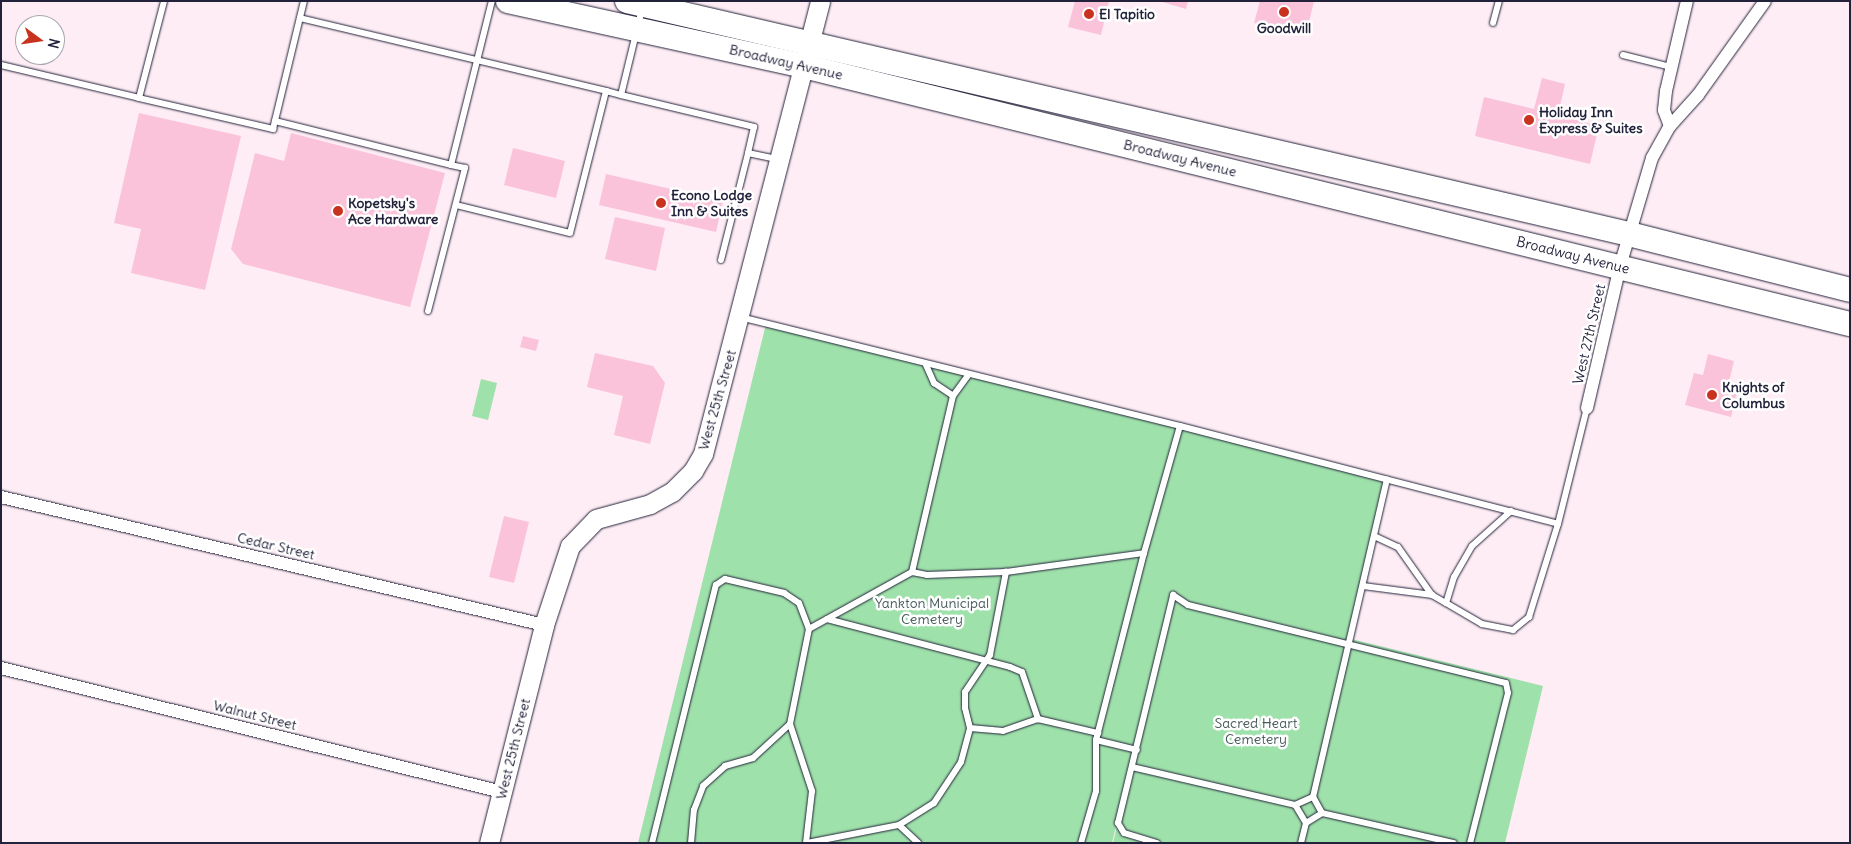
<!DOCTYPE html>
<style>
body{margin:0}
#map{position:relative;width:1851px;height:844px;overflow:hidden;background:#feedf4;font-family:Delius,sans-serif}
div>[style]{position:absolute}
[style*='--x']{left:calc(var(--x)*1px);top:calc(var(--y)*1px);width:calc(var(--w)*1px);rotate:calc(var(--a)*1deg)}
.green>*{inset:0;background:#9fe1aa}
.building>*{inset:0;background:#fbc3da}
.roads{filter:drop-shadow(0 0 1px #22223b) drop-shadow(0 0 1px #22223b)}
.lane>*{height:6px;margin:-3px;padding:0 3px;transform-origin:3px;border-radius:3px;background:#fff}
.street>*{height:12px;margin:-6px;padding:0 6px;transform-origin:6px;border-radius:6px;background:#fff}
.secondary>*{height:19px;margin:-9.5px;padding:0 9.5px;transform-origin:9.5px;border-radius:9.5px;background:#fff}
.highway>*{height:24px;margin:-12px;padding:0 12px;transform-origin:12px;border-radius:12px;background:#fff}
.dots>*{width:14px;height:14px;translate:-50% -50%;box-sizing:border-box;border:2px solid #fff;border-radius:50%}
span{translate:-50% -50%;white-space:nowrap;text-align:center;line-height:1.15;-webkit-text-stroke:5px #fff;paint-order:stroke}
.poi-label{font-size:14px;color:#22223b;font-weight:700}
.left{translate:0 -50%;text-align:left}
.street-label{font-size:14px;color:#22223b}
.park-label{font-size:14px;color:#485b5c}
.frame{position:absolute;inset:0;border:2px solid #22223b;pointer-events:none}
.north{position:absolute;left:15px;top:15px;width:50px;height:50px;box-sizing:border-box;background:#fff;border:1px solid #a7a7b1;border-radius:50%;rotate:104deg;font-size:14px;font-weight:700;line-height:20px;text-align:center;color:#22223b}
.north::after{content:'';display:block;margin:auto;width:18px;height:22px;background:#c8321e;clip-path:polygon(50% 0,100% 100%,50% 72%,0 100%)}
</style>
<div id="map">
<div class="green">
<div style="clip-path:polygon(766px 324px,1387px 479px,1351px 639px,1543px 686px,1505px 843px,1113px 843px,1138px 735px,1112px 843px,638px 843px)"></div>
<div style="clip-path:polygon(481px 379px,497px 383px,488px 420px,472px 416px)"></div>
</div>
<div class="building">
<div style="clip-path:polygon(1075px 1px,1109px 1px,1101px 35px,1068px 27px)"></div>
<div style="clip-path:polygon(1159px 1px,1188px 1px,1186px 9px)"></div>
<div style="clip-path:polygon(1260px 1px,1314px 1px,1306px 35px,1254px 23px)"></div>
<div style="clip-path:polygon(1542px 78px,1565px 84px,1558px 115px,1599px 126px,1590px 164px,1475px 136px,1484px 97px,1534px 109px)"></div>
<div style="clip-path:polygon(139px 113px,241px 136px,205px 290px,131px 273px,141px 229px,114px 223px)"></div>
<div style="clip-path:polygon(291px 133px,445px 173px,410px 307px,243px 264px,231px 249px,255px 153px,284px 161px)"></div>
<div style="clip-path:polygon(513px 148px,565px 161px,556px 198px,504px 185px)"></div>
<div style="clip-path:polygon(606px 174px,723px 201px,716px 232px,599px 205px)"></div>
<div style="clip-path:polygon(615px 217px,665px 228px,656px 271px,605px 259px)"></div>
<div style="clip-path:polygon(523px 336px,539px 340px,536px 351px,520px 347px)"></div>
<div style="clip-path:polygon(595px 353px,653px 366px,665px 383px,650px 444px,614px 435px,623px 396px,587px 387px)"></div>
<div style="clip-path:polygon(1708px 354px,1734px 361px,1729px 382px,1739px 384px,1731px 417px,1685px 405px,1694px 373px,1703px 375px)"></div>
<div style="clip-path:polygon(504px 516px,529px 522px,514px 583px,489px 577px)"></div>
</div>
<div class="roads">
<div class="lane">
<div style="--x:300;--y:18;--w:315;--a:13.4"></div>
<div style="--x:606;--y:91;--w:146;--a:104.2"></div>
<div style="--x:570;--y:233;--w:117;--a:-166.2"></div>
<div style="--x:1493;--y:23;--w:23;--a:-75"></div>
<div style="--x:1623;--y:55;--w:49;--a:14"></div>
<div style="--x:1;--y:65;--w:142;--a:13.4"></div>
<div style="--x:139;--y:98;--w:100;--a:-75.5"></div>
<div style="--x:606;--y:91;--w:16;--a:15"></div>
<div style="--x:621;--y:95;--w:89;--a:-76.3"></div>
<div style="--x:621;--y:95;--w:137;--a:13.5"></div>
<div style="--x:754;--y:127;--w:27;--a:103"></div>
<div style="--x:139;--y:98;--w:138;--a:13"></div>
<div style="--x:273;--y:129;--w:132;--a:-76.4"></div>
<div style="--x:275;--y:121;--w:181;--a:14"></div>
<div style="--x:451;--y:165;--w:169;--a:-76"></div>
<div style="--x:721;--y:260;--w:110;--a:-75.8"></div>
<div style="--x:748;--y:153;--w:29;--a:12"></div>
<div style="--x:428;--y:311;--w:148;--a:-75.5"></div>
<div style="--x:465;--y:168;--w:14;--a:-168"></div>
<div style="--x:740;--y:317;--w:453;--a:13.9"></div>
<div style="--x:1180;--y:426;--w:390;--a:14.5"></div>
<div style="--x:926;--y:365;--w:20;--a:66"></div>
<div style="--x:934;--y:383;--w:23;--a:34"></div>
<div style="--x:1511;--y:511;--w:52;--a:138.1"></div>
<div style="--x:1472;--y:546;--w:36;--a:120"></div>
<div style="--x:1454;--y:577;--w:27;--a:107"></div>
<div style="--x:1446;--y:603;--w:42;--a:30.3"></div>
<div style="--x:1482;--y:624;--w:32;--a:11"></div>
<div style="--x:1513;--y:630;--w:21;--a:-39"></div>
<div style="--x:1529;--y:617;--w:97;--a:-72.7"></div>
<div style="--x:1558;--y:524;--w:120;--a:-76"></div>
<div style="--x:1374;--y:536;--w:26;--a:25"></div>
<div style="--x:1398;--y:547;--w:59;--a:54.7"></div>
<div style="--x:912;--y:572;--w:15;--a:11"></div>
<div style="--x:927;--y:575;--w:79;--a:-2.2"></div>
<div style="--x:1006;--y:572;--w:139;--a:-7.8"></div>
<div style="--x:1144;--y:553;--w:132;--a:-74.2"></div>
<div style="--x:1363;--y:586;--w:70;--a:7.4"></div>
<div style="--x:1432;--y:595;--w:16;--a:30"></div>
<div style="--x:827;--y:619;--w:189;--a:14.7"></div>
<div style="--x:1010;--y:667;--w:13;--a:23"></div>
<div style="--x:1022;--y:672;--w:50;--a:71.2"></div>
<div style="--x:790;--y:724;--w:71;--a:71.8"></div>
<div style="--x:812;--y:791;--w:52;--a:96.6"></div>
<div style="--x:970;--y:728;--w:33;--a:5"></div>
<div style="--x:1003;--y:731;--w:37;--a:-19"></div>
<div style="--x:1038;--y:719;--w:62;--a:13.1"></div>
<div style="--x:1096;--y:740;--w:42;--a:13.7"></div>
<div style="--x:1132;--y:767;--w:167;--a:13.1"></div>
<div style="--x:1322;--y:813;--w:18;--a:-119"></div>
<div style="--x:1313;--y:797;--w:326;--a:-76.9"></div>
<div style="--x:1306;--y:823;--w:21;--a:-121"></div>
<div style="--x:1295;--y:805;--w:20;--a:-24"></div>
<div style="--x:899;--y:825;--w:41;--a:-32.2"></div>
<div style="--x:934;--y:803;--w:49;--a:-56.6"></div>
<div style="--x:961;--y:762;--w:35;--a:-75"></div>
<div style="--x:970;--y:728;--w:21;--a:-104"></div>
<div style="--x:965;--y:708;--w:16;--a:-90"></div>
<div style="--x:965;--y:692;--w:45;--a:-56"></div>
<div style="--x:990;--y:655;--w:85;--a:-79.1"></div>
<div style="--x:652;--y:843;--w:266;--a:-76.1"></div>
<div style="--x:716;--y:585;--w:11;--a:-34"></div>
<div style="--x:725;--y:579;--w:61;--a:13.3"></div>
<div style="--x:784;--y:593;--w:18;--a:34"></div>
<div style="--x:799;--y:603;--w:28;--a:69"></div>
<div style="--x:691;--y:843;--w:33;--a:-85"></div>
<div style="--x:694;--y:810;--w:26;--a:-69"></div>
<div style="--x:703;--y:786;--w:30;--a:-42"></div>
<div style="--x:725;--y:766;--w:29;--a:-16"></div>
<div style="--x:753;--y:758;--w:50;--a:-42.6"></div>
<div style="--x:790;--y:724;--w:97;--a:-78.7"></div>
<div style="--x:809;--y:629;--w:118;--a:-29"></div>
<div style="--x:912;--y:572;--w:181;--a:-76.9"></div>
<div style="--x:953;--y:396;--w:27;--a:-54"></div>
<div style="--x:807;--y:843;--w:94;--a:-11.1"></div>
<div style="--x:899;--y:825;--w:26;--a:43"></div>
<div style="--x:1081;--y:843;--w:54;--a:-73.9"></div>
<div style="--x:1096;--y:791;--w:51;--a:-90"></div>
<div style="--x:1096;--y:740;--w:193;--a:-75.6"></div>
<div style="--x:1157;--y:843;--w:34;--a:-163"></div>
<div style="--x:1124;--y:833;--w:12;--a:-121"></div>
<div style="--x:1118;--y:823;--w:235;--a:-76.4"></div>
<div style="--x:1173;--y:595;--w:18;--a:34"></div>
<div style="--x:1188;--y:605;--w:327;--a:13.8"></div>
<div style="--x:1506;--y:683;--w:10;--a:79"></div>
<div style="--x:1508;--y:693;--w:155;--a:104.2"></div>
<div style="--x:1301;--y:843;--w:21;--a:-76"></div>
<div style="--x:1306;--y:823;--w:19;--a:-32"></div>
<div style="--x:1322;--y:813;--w:135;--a:12.8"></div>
</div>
<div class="street">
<div style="--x:1670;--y:126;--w:17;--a:-111"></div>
<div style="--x:1664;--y:110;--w:19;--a:-84"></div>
<div style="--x:1666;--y:91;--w:92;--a:-76.9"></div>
<div style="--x:1587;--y:408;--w:146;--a:-76.9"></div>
<div style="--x:1620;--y:266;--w:113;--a:-73.5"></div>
<div style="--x:1652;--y:158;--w:37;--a:-61"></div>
<div style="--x:1670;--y:126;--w:42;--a:-47.9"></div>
<div style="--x:1698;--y:95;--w:115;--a:-54.5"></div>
<div style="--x:1;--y:497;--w:558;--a:13.26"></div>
<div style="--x:1;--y:668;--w:516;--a:13.9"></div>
</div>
<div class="secondary">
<div style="--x:489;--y:843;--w:225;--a:-75.8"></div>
<div style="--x:544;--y:625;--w:83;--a:-71.8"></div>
<div style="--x:570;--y:546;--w:37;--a:-46"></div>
<div style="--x:596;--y:519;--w:56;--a:-15.5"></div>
<div style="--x:650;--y:504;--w:25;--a:-29"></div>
<div style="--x:672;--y:492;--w:30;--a:-45"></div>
<div style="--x:693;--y:471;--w:20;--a:-60"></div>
<div style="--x:703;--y:454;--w:468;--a:-75.5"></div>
</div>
<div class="highway">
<div style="--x:508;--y:1;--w:303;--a:12.4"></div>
<div style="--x:804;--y:66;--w:1077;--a:13.86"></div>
<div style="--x:627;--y:1;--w:1029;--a:13.09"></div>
<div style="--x:1629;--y:234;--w:228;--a:14.2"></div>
</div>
</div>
<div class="dots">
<div style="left:1284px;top:12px;background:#c8321e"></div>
<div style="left:1089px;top:14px;background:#c8321e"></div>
<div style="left:1529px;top:120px;background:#c8321e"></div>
<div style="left:661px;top:203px;background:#c8321e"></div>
<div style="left:338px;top:211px;background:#c8321e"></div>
<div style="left:1712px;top:395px;background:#c8321e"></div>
</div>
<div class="poi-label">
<span class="left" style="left:1099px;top:14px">El Tapitio</span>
<span style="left:1284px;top:28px">Goodwill</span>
<span class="left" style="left:1539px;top:120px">Holiday Inn<br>Express &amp; Suites</span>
<span class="left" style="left:671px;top:203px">Econo Lodge<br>Inn &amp; Suites</span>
<span class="left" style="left:348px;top:211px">Kopetsky's<br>Ace Hardware</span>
<span class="left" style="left:1722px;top:395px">Knights of<br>Columbus</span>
</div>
<div class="street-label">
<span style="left:786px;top:62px;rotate:13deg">Broadway Avenue</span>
<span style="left:1180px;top:158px;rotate:14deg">Broadway Avenue</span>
<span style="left:1573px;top:255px;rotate:14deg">Broadway Avenue</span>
<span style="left:1589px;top:334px;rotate:-77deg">West 27th Street</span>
<span style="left:717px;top:400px;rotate:-74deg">West 25th Street</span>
<span style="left:276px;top:546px;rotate:13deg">Cedar Street</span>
<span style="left:255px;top:715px;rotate:14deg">Walnut Street</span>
<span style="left:513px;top:749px;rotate:-76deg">West 25th Street</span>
</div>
<div class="park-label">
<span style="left:932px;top:611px">Yankton Municipal<br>Cemetery</span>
<span style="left:1256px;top:731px">Sacred Heart<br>Cemetery</span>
</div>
<div class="frame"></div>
<div class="north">N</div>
</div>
